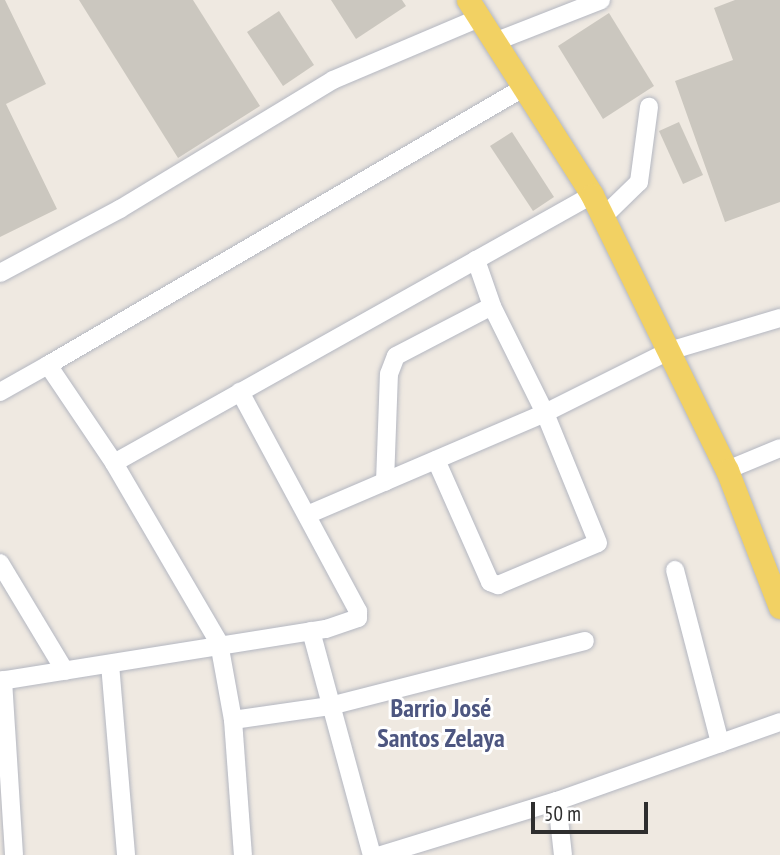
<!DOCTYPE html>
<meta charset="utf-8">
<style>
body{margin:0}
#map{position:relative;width:780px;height:855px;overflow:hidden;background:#efe9e1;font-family:"PT Sans Narrow",sans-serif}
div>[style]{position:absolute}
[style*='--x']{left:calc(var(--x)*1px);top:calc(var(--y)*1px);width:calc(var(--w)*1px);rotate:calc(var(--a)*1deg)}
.building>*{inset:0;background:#cbc7bf}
.roads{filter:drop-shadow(0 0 2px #b4b7c1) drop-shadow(0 0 2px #b4b7c1)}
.minor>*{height:18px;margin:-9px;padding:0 9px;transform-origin:9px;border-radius:9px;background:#fff}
.major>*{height:23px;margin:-11.5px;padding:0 11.5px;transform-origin:11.5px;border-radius:11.5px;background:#f2d163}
span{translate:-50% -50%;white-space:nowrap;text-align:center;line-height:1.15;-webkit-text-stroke:6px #fff;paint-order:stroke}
.neighbourhood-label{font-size:26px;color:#4d5680;font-weight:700}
.scale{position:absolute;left:531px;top:802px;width:117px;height:32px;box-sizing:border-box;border:4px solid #2e2e2e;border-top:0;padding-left:9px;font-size:21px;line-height:24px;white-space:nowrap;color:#2e2e2e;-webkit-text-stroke:5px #fff;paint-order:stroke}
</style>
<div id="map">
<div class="building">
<div style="clip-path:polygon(0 0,5px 0,46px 84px,6px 104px,57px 209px,0 237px)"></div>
<div style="clip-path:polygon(79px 0,193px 0,260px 106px,178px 158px)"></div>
<div style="clip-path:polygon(331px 0,402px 0,406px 6px,356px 39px)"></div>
<div style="clip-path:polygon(735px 0,780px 0,780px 202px,725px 222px,675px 81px,733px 60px,714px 8px)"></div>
<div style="clip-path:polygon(279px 11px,314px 65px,283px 86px,247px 32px)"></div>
<div style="clip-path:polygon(609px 13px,654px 86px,603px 119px,558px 46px)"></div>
<div style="clip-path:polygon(679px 122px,703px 175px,683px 184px,659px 131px)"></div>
<div style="clip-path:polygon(512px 132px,554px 197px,533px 211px,490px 146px)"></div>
</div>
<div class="roads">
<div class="minor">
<div style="--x:494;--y:42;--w:115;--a:-21.4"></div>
<div style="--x:603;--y:217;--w:50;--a:-44.2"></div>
<div style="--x:639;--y:182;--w:76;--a:-82.4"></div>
<div style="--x:0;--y:273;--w:136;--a:-28.1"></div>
<div style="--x:120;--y:209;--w:249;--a:-31.2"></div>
<div style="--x:333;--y:80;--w:159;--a:-23"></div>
<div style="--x:48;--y:365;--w:550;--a:-30.25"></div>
<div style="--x:0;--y:392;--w:55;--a:-29.4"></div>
<div style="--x:48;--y:365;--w:118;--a:56"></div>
<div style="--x:114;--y:463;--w:208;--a:59.7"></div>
<div style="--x:219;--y:643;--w:78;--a:79.7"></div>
<div style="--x:233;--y:720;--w:135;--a:85.8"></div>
<div style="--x:436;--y:460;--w:133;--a:66.1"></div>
<div style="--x:490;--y:582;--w:9;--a:21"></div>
<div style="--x:498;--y:585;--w:108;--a:-22.8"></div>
<div style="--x:598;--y:543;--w:140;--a:-112.2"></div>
<div style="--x:545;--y:413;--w:119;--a:-116.4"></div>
<div style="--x:492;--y:306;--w:49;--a:-109.2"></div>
<div style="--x:114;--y:463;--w:548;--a:-29.28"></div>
<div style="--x:727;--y:470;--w:57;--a:-22.5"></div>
<div style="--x:385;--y:482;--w:108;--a:-87.9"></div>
<div style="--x:389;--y:374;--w:19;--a:-69"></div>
<div style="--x:396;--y:356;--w:108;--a:-27.5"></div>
<div style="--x:307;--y:515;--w:259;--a:-23.2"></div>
<div style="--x:545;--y:413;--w:139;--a:-26.6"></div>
<div style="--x:669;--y:351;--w:116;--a:-16.6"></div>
<div style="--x:0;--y:563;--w:126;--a:59"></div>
<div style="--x:675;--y:570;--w:179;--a:75.4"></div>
<div style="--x:311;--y:631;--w:232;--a:74.8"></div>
<div style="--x:110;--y:664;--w:192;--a:85.2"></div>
<div style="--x:3;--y:680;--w:175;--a:86.4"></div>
<div style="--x:0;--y:681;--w:330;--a:-9.1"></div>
<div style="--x:326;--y:629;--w:34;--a:-19"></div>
<div style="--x:358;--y:618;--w:7;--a:-90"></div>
<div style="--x:358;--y:611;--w:249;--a:-118.3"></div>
<div style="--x:233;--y:720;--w:98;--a:-8.2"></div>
<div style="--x:330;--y:706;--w:263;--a:-14.3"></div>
<div style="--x:557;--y:801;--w:54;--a:83.7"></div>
<div style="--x:381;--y:855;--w:184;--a:-17.1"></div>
<div style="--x:557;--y:801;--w:237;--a:-19.5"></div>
</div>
<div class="major">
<div style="--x:468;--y:0;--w:231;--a:57.5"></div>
<div style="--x:592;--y:195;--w:306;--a:63.9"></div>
<div style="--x:727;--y:470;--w:147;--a:68.9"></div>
</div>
</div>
<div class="neighbourhood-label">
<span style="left:441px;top:723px">Barrio José<br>Santos Zelaya</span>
</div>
<div class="scale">50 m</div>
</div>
